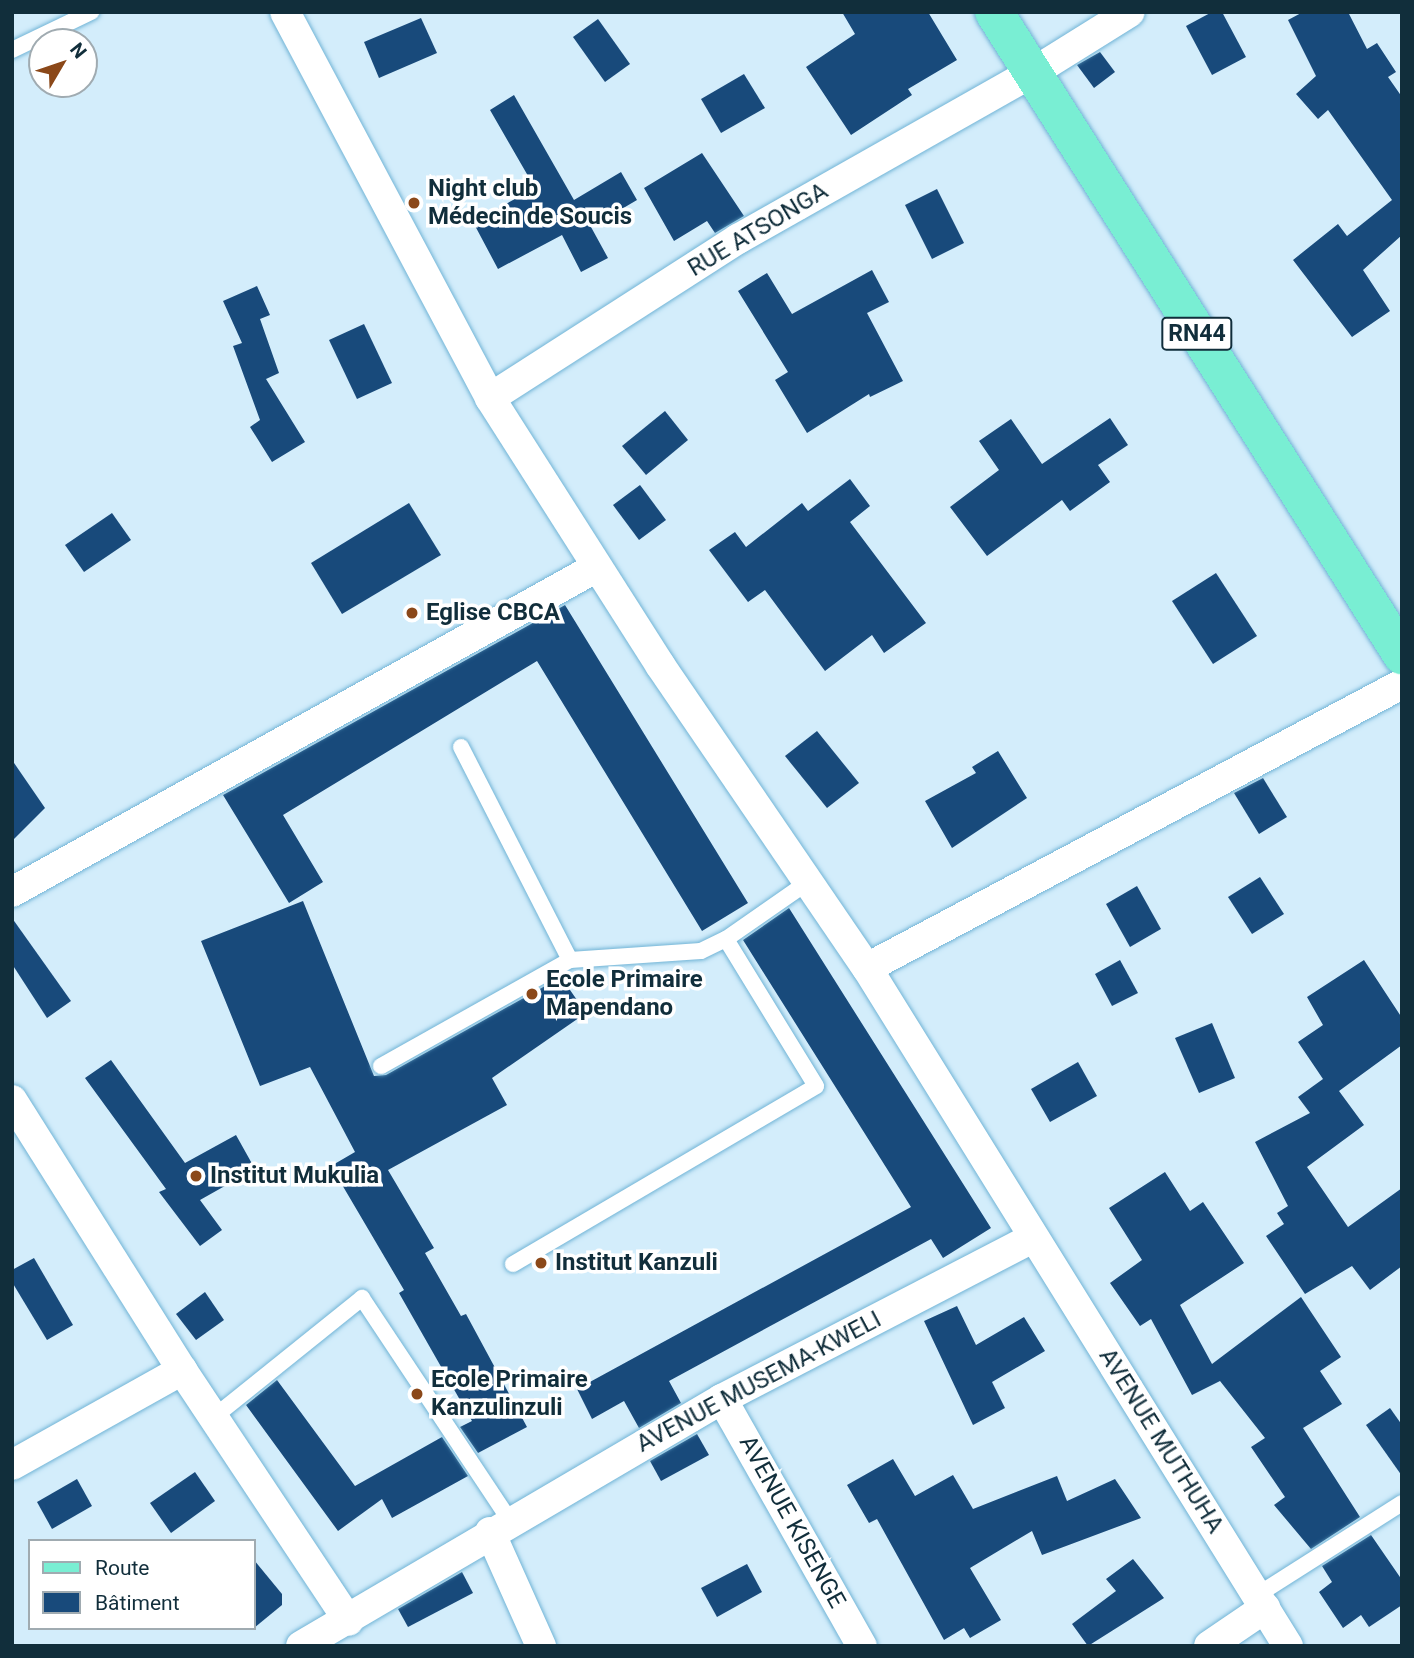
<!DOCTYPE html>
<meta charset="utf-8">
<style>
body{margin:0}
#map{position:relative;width:1414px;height:1658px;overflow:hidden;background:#d3edfb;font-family:Roboto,sans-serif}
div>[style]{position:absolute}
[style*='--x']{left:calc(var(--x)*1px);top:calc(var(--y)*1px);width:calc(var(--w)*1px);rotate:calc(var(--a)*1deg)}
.building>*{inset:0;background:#184a7b}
.roads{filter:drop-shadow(0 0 2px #71b4d6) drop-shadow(0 0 2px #71b4d6)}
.service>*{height:16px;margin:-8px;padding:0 8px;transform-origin:8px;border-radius:8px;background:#fff}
.minor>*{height:30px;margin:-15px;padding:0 15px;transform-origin:15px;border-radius:15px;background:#fff}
.primary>*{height:38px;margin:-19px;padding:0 19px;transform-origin:19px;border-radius:19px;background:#79eed3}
.dots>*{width:19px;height:19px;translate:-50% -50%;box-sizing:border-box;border:4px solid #fff;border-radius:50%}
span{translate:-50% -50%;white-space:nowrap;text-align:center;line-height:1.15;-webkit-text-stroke:7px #fff;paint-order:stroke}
.shield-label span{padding:2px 5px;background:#fff;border:2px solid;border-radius:5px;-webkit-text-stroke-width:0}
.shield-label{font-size:23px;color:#112e3b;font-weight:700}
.poi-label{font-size:24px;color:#112e3b;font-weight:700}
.left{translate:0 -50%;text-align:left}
.street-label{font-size:24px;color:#112e3b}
.frame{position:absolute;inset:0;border:14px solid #112e3b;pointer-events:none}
.legend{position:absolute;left:28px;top:1539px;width:228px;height:91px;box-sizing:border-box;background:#fff;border:2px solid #a0abb1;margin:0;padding:9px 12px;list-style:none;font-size:21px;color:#112e3b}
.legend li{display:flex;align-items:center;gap:14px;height:35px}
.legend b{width:35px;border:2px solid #a0abb1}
.north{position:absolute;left:28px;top:28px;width:70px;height:70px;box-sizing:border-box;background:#fff;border:2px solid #a0abb1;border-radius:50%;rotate:51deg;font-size:19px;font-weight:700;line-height:28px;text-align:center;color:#112e3b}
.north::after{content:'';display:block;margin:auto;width:24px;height:32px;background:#8b4819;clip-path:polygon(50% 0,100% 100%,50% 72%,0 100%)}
</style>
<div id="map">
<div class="building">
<div style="clip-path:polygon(842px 12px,928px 12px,957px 60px,908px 89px,912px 95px,851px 135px,806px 67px,855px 34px)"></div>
<div style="clip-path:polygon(1212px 12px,1222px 12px,1246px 57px,1212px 75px,1186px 26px)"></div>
<div style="clip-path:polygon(1303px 12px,1348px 12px,1367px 49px,1377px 43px,1396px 72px,1388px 77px,1402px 97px,1402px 235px,1363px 270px,1390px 311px,1352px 337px,1293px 260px,1338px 224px,1347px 236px,1392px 200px,1328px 110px,1318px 119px,1296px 94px,1316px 76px,1288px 20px)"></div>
<div style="clip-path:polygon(421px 18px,437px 53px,379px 78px,364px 42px)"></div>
<div style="clip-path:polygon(598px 19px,630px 64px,605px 82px,573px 37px)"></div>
<div style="clip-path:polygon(1100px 52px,1115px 72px,1094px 88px,1077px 65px)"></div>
<div style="clip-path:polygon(744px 74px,765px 108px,721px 133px,701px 99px)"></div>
<div style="clip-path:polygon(514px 95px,574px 200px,621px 172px,637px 200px,591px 227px,608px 258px,581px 272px,562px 235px,498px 269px,473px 222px,535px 188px,490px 110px)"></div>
<div style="clip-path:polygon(702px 153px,744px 216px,715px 233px,707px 221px,674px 241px,644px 188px)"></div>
<div style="clip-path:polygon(937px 189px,964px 243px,932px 259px,905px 205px)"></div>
<div style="clip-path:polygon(872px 270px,889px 302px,867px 313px,903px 381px,870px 397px,869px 394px,807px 433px,775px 380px,788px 372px,738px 291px,767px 273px,792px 314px)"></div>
<div style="clip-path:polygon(257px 286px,270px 315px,260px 319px,279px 373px,266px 379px,305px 442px,272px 462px,250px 427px,260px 420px,233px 346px,242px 343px,223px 301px)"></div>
<div style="clip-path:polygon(364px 324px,392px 383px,357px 399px,329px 340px)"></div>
<div style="clip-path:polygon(665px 411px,688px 440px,646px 475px,622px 446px)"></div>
<div style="clip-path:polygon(1110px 418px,1128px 445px,1098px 465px,1110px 482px,1070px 511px,1062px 500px,987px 556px,950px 507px,999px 470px,979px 441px,1011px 419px,1042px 464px)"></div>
<div style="clip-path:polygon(850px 479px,870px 506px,850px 522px,926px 623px,884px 653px,872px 635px,825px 671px,765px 590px,748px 602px,709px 550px,735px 532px,746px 547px,802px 503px,808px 511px)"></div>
<div style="clip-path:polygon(640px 485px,666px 520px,639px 540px,613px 505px)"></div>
<div style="clip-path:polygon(409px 503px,441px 555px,342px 614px,311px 563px)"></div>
<div style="clip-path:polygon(112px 513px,131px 540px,84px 572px,65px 545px)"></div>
<div style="clip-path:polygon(1216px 573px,1257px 636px,1213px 664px,1172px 601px)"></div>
<div style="clip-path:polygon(565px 605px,748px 903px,702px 931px,537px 661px,283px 815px,323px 882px,289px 903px,223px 795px)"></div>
<div style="clip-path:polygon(817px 731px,859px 783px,827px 808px,785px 756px)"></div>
<div style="clip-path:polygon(998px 751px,1027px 798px,952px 848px,925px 801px,976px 773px,972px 767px)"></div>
<div style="clip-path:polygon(12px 760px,45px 808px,12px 841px)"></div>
<div style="clip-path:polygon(1263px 778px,1287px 817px,1259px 834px,1234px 793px)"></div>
<div style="clip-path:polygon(1260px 877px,1284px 914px,1252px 934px,1228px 897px)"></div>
<div style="clip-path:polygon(1137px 886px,1161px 929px,1130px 947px,1106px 904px)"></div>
<div style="clip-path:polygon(303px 901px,374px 1076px,386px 1075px,561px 977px,586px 1013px,492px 1078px,507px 1105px,388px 1170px,434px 1248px,425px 1253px,461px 1316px,466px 1314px,527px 1427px,478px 1453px,460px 1427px,472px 1421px,399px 1293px,404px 1290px,331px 1166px,355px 1152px,310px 1067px,260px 1086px,201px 941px)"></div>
<div style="clip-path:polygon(789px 908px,991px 1228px,943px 1258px,931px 1239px,669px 1381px,681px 1403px,639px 1428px,624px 1401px,592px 1419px,577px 1389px,911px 1207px,743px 940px)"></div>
<div style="clip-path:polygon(12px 918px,71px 1001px,47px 1018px,12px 964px)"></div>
<div style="clip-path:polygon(1120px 960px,1138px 993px,1112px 1006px,1095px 974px)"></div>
<div style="clip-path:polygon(1364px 960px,1402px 1018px,1402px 1045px,1339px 1091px,1364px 1125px,1307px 1167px,1348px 1227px,1402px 1188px,1402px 1266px,1370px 1290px,1352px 1266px,1305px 1294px,1266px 1236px,1284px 1224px,1277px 1213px,1288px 1206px,1255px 1142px,1310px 1113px,1298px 1097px,1323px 1079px,1298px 1042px,1323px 1025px,1307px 997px)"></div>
<div style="clip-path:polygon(1212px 1023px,1235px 1078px,1199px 1093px,1175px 1038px)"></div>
<div style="clip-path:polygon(111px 1060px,185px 1163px,236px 1135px,255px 1169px,200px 1200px,222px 1230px,200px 1246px,159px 1192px,166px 1189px,85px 1078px)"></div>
<div style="clip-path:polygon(1078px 1062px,1097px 1096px,1050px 1122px,1031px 1089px)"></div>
<div style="clip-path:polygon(1165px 1172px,1190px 1211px,1203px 1202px,1244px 1263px,1180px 1305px,1212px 1364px,1301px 1297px,1341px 1357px,1320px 1371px,1342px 1404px,1303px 1428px,1360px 1517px,1311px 1549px,1274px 1505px,1285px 1497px,1251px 1447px,1265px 1438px,1220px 1381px,1192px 1395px,1151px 1319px,1140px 1326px,1110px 1283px,1142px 1260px,1109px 1208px)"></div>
<div style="clip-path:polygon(34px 1258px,73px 1325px,47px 1340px,12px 1282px,12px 1270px)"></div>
<div style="clip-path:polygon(205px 1292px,224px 1320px,196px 1340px,176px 1314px)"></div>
<div style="clip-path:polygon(957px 1306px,976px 1345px,1024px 1317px,1045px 1351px,992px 1382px,1005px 1408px,973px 1425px,924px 1321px)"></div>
<div style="clip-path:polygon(277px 1380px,355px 1486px,442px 1437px,468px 1476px,392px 1518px,382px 1499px,338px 1531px,246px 1405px)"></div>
<div style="clip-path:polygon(1390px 1408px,1402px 1425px,1402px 1476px,1366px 1425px)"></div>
<div style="clip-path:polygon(697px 1434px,709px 1455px,661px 1481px,650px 1461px)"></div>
<div style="clip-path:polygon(893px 1459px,915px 1496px,953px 1475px,973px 1509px,1057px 1476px,1067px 1501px,1115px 1479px,1141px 1518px,1042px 1555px,1032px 1531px,970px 1568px,1001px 1620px,970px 1638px,964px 1628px,944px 1640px,877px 1519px,869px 1523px,847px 1485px)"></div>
<div style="clip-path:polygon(195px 1472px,215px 1501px,171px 1533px,150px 1503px)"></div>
<div style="clip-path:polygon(77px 1479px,92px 1506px,52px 1529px,37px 1502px)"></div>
<div style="clip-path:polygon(1371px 1535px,1402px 1580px,1402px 1605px,1369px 1627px,1361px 1615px,1343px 1628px,1319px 1592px,1332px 1582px,1322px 1566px)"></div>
<div style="clip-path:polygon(1133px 1559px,1164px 1598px,1088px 1646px,1072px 1624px,1116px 1591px,1106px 1579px)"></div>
<div style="clip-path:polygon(254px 1560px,282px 1594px,282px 1605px,254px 1628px)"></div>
<div style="clip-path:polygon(747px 1564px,762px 1592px,717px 1617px,701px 1588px)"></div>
<div style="clip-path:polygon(462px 1572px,473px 1593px,408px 1627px,398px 1609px)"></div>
</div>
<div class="roads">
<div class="service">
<div style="--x:12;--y:50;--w:88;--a:-25.7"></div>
<div style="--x:461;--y:747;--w:239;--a:62.9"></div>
<div style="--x:381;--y:1066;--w:217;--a:-29.3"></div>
<div style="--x:570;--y:960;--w:131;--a:-3.9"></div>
<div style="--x:701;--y:951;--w:28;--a:-26"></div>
<div style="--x:513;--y:1264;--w:351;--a:-30.4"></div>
<div style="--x:816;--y:1086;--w:172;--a:-121.5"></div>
<div style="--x:726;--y:939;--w:100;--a:-34.8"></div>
<div style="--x:214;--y:1417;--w:190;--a:-38.8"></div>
<div style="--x:362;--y:1298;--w:268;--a:56.4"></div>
<div style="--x:1259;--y:1594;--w:169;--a:-32.5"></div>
</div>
<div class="minor">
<div style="--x:285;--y:12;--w:437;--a:62"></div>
<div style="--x:490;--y:398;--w:317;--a:57.5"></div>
<div style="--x:660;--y:665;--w:367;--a:55.7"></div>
<div style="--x:867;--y:968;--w:798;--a:58.16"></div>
<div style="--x:490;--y:398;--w:295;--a:-32.7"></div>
<div style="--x:738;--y:239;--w:338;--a:-29.5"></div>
<div style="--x:1032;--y:73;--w:115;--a:-31.9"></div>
<div style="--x:12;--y:892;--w:669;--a:-29.05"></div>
<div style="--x:867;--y:968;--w:606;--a:-27.96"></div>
<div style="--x:12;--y:1100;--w:319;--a:57.8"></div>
<div style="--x:182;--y:1370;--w:301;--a:56.4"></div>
<div style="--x:722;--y:1399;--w:284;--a:60.5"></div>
<div style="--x:12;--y:1465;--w:195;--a:-29.2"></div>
<div style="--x:490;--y:1532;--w:125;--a:65.9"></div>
<div style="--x:301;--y:1646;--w:488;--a:-30.4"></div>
<div style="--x:722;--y:1399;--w:349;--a:-27.4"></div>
<div style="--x:1209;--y:1646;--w:68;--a:-34.2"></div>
</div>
<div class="primary">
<div style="--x:994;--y:12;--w:762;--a:57.6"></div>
</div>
</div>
<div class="dots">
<div style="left:414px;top:203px;background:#8b4819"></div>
<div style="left:412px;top:613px;background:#8b4819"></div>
<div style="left:532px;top:994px;background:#8b4819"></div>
<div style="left:196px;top:1176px;background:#8b4819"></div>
<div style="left:541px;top:1263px;background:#8b4819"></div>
<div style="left:417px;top:1394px;background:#8b4819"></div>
</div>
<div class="shield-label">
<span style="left:1197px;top:334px">RN44</span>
</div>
<div class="poi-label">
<span class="left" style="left:428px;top:203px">Night club<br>Médecin de Soucis</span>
<span class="left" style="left:426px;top:613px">Eglise CBCA</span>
<span class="left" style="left:546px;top:994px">Ecole Primaire<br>Mapendano</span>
<span class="left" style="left:210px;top:1176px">Institut Mukulia</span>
<span class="left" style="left:555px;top:1263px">Institut Kanzuli</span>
<span class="left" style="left:431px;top:1394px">Ecole Primaire<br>Kanzulinzuli</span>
</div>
<div class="street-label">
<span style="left:758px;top:230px;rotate:-31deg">RUE ATSONGA</span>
<span style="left:759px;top:1382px;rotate:-28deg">AVENUE MUSEMA-KWELI</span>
<span style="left:1161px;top:1441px;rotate:58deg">AVENUE MUTHUHA</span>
<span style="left:792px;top:1522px;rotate:61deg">AVENUE KISENGE</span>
</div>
<div class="frame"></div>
<ul class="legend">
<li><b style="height:9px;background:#79eed3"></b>Route</li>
<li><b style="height:19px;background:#184a7b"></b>Bâtiment</li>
</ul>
<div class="north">N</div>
</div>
